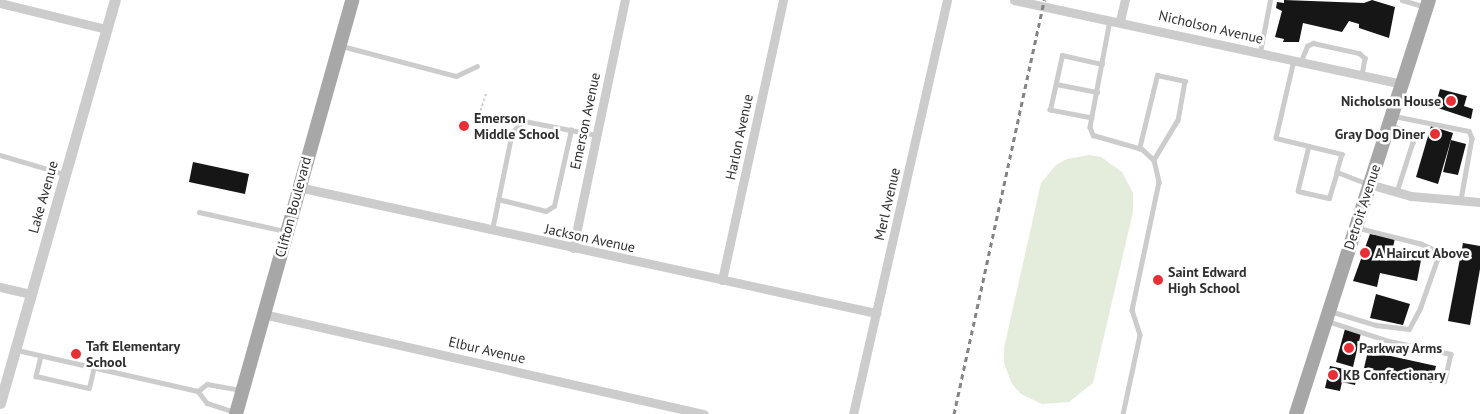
<!DOCTYPE html>
<style>
body{margin:0}
#map{position:relative;width:1480px;height:414px;overflow:hidden;background:#fff;font-family:"PT Sans",sans-serif}
div>[style]{position:absolute}
[style*='--x']{left:calc(var(--x)*1px);top:calc(var(--y)*1px);width:calc(var(--w)*1px);rotate:calc(var(--a)*1deg)}
.green>*{inset:0;background:#e4ecdc}
.building>*{inset:0;background:#161616}
.path>*{height:2px;margin-top:-1px;transform-origin:0;background:repeating-linear-gradient(90deg,#ccc 0 2.5px,transparent 0 5px)}
.service>*{height:4.5px;margin:-2.25px;padding:0 2.25px;transform-origin:2.25px;border-radius:2.25px;background:#ccc}
.minor>*{height:9px;margin:-4.5px;padding:0 4.5px;transform-origin:4.5px;border-radius:4.5px;background:#ccc}
.tertiary>*{height:11px;margin:-5.5px;padding:0 5.5px;transform-origin:5.5px;border-radius:5.5px;background:#ccc}
.primary>*{height:14px;margin:-7px;padding:0 7px;transform-origin:7px;border-radius:7px;background:#a7a7a7}
.rail>*{height:3px;margin-top:-1.5px;transform-origin:0;background:repeating-linear-gradient(90deg,#848484 0 5px,transparent 0 9px)}
.dots>*{width:14px;height:14px;translate:-50% -50%;box-sizing:border-box;border:2px solid #fff;border-radius:50%}
span{translate:-50% -50%;white-space:nowrap;text-align:center;line-height:1.15;-webkit-text-stroke:5px #fff;paint-order:stroke}
.street-label{font-size:14px;color:#2f2f2f}
.poi-label{font-size:14px;color:#2f2f2f;font-weight:700}
.right{translate:-100% -50%;text-align:right}
.left{translate:0 -50%;text-align:left}
</style>
<div id="map">
<div class="green">
<div style="clip-path:polygon(1089px 155px,1101px 157px,1122px 172px,1133px 193px,1133px 212px,1093px 383px,1069px 402px,1042px 404px,1021px 394px,1012px 384px,1004px 363px,1004px 348px,1041px 183px,1056px 165px,1067px 159px)"></div>
</div>
<div class="building">
<div style="clip-path:polygon(1284px 0,1364px 3px,1372px 0,1395px 7px,1389px 38px,1359px 28px,1359px 24px,1349px 21px,1342px 32px,1303px 23px,1299px 42px,1283px 42px,1284px 39px,1275px 37px,1282px 11px,1276px 8px,1277px 2px,1284px 3px)"></div>
<div style="clip-path:polygon(1440px 89px,1467px 96px,1464px 106px,1473px 109px,1471px 119px,1435px 107px)"></div>
<div style="clip-path:polygon(1431px 126px,1453px 133px,1438px 184px,1416px 177px)"></div>
<div style="clip-path:polygon(1451px 140px,1466px 144px,1458px 175px,1443px 172px)"></div>
<div style="clip-path:polygon(193px 162px,249px 174px,245px 194px,189px 182px)"></div>
<div style="clip-path:polygon(1370px 234px,1395px 238px,1392px 252px,1385px 252px,1421px 260px,1417px 281px,1380px 273px,1377px 287px,1353px 281px)"></div>
<div style="clip-path:polygon(1463px 243px,1480px 246px,1480px 269px,1470px 325px,1448px 321px)"></div>
<div style="clip-path:polygon(1376px 294px,1410px 304px,1403px 325px,1370px 318px)"></div>
<div style="clip-path:polygon(1345px 329px,1361px 333px,1353px 367px,1336px 362px)"></div>
<div style="clip-path:polygon(1368px 351px,1436px 366px,1432px 383px,1364px 368px)"></div>
<div style="clip-path:polygon(1330px 366px,1358px 372px,1355px 385px,1342px 382px,1340px 391px,1325px 388px)"></div>
</div>
<div class="path">
<div style="--x:486;--y:94;--w:23;--a:108"></div>
<div style="--x:479;--y:116;--w:31;--a:15"></div>
</div>
<div class="service">
<div style="--x:1402;--y:0;--w:25;--a:16"></div>
<div style="--x:1110;--y:20;--w:109;--a:100.6"></div>
<div style="--x:1090;--y:127;--w:9;--a:69"></div>
<div style="--x:1093;--y:135;--w:51;--a:15.9"></div>
<div style="--x:1142;--y:149;--w:16;--a:43"></div>
<div style="--x:1154;--y:160;--w:23;--a:77"></div>
<div style="--x:1159;--y:182;--w:131;--a:101.9"></div>
<div style="--x:1132;--y:310;--w:26;--a:72"></div>
<div style="--x:1140;--y:335;--w:81;--a:102.1"></div>
<div style="--x:342;--y:46;--w:118;--a:14.7"></div>
<div style="--x:456;--y:76;--w:23;--a:-25"></div>
<div style="--x:1260;--y:52;--w:53;--a:-79.1"></div>
<div style="--x:1294;--y:60;--w:80;--a:103"></div>
<div style="--x:1276;--y:138;--w:68;--a:13.6"></div>
<div style="--x:1342;--y:154;--w:19;--a:106"></div>
<div style="--x:1337;--y:172;--w:33;--a:21"></div>
<div style="--x:1301;--y:61;--w:16;--a:-68"></div>
<div style="--x:1307;--y:46;--w:7;--a:-27"></div>
<div style="--x:1313;--y:43;--w:47;--a:12.3"></div>
<div style="--x:1359;--y:53;--w:8;--a:40"></div>
<div style="--x:1365;--y:58;--w:17;--a:100"></div>
<div style="--x:1056;--y:84;--w:42;--a:11"></div>
<div style="--x:1394;--y:116;--w:76;--a:11.3"></div>
<div style="--x:1469;--y:131;--w:8;--a:67"></div>
<div style="--x:1472;--y:138;--w:63;--a:100.1"></div>
<div style="--x:1092;--y:118;--w:43;--a:-169.2"></div>
<div style="--x:1050;--y:110;--w:56;--a:-77.7"></div>
<div style="--x:1062;--y:55;--w:41;--a:12.7"></div>
<div style="--x:1392;--y:125;--w:20;--a:27"></div>
<div style="--x:1410;--y:134;--w:9;--a:69"></div>
<div style="--x:1413;--y:142;--w:52;--a:107.7"></div>
<div style="--x:1309;--y:146;--w:46;--a:103.7"></div>
<div style="--x:1298;--y:191;--w:32;--a:13"></div>
<div style="--x:1329;--y:198;--w:27;--a:-73"></div>
<div style="--x:1139;--y:149;--w:76;--a:-76.3"></div>
<div style="--x:1157;--y:75;--w:29;--a:12"></div>
<div style="--x:1185;--y:81;--w:40;--a:100"></div>
<div style="--x:1178;--y:120;--w:47;--a:121"></div>
<div style="--x:0;--y:155;--w:67;--a:16.5"></div>
<div style="--x:498;--y:199;--w:49;--a:14"></div>
<div style="--x:546;--y:211;--w:9;--a:-32"></div>
<div style="--x:554;--y:206;--w:78;--a:-77.4"></div>
<div style="--x:199;--y:212;--w:88;--a:12.5"></div>
<div style="--x:492;--y:230;--w:100;--a:-78.5"></div>
<div style="--x:512;--y:132;--w:16;--a:-43"></div>
<div style="--x:524;--y:121;--w:73;--a:11"></div>
<div style="--x:1330;--y:311;--w:48;--a:16.9"></div>
<div style="--x:1376;--y:325;--w:33;--a:7"></div>
<div style="--x:1409;--y:329;--w:24;--a:-62"></div>
<div style="--x:1420;--y:308;--w:54;--a:-70.6"></div>
<div style="--x:1438;--y:257;--w:6;--a:-108"></div>
<div style="--x:1436;--y:251;--w:17;--a:-156"></div>
<div style="--x:1420;--y:244;--w:65;--a:-165.7"></div>
<div style="--x:1327;--y:321;--w:65;--a:17.9"></div>
<div style="--x:1389;--y:341;--w:63;--a:11.8"></div>
<div style="--x:1451;--y:354;--w:28;--a:103"></div>
<div style="--x:17;--y:350;--w:186;--a:12.8"></div>
<div style="--x:41;--y:356;--w:21;--a:104"></div>
<div style="--x:36;--y:376;--w:54;--a:12.8"></div>
<div style="--x:89;--y:388;--w:22;--a:-77"></div>
<div style="--x:198;--y:391;--w:11;--a:-38"></div>
<div style="--x:207;--y:384;--w:35;--a:10"></div>
<div style="--x:198;--y:391;--w:15;--a:53"></div>
<div style="--x:207;--y:403;--w:28;--a:18"></div>
</div>
<div class="minor">
<div style="--x:1014;--y:0;--w:398;--a:12.2"></div>
<div style="--x:0;--y:3;--w:109;--a:13.8"></div>
<div style="--x:1120;--y:21;--w:22;--a:-77"></div>
<div style="--x:1369;--y:184;--w:44;--a:15.9"></div>
<div style="--x:1411;--y:196;--w:69;--a:5"></div>
<div style="--x:298;--y:187;--w:592;--a:12.3"></div>
<div style="--x:573;--y:248;--w:253;--a:-78.2"></div>
<div style="--x:722;--y:280;--w:287;--a:-77.7"></div>
<div style="--x:0;--y:287;--w:32;--a:13"></div>
<div style="--x:263;--y:314;--w:452;--a:12.8"></div>
<div style="--x:853;--y:414;--w:425;--a:-77.2"></div>
</div>
<div class="tertiary">
<div style="--x:0;--y:403;--w:419;--a:-74.1"></div>
</div>
<div class="primary">
<div style="--x:236;--y:414;--w:430;--a:-74.3"></div>
<div style="--x:1296;--y:414;--w:435;--a:-72.2"></div>
</div>
<div class="rail">
<div style="--x:954;--y:414;--w:424;--a:-77.7"></div>
</div>
<div class="dots">
<div style="left:1451px;top:101px;background:#e63035"></div>
<div style="left:464px;top:126px;background:#e63035"></div>
<div style="left:1435px;top:134px;background:#e63035"></div>
<div style="left:1365px;top:253px;background:#e63035"></div>
<div style="left:1158px;top:280px;background:#e63035"></div>
<div style="left:1349px;top:348px;background:#e63035"></div>
<div style="left:76px;top:354px;background:#e63035"></div>
<div style="left:1333px;top:375px;background:#e63035"></div>
</div>
<div class="street-label">
<span style="left:1211px;top:27px;rotate:13deg">Nicholson Avenue</span>
<span style="left:585px;top:121px;rotate:-78deg">Emerson Avenue</span>
<span style="left:739px;top:137px;rotate:-78deg">Harlon Avenue</span>
<span style="left:43px;top:197px;rotate:-74deg">Lake Avenue</span>
<span style="left:887px;top:204px;rotate:-77deg">Merl Avenue</span>
<span style="left:293px;top:207px;rotate:-75deg">Clifton Boulevard</span>
<span style="left:1362px;top:207px;rotate:-72deg">Detroit Avenue</span>
<span style="left:590px;top:238px;rotate:12deg">Jackson Avenue</span>
<span style="left:487px;top:350px;rotate:13deg">Elbur Avenue</span>
</div>
<div class="poi-label">
<span class="right" style="left:1441px;top:101px">Nicholson House</span>
<span class="left" style="left:474px;top:126px">Emerson<br>Middle School</span>
<span class="right" style="left:1425px;top:134px">Gray Dog Diner</span>
<span class="left" style="left:1375px;top:253px">A Haircut Above</span>
<span class="left" style="left:1168px;top:280px">Saint Edward<br>High School</span>
<span class="left" style="left:86px;top:354px">Taft Elementary<br>School</span>
<span class="left" style="left:1359px;top:348px">Parkway Arms</span>
<span class="left" style="left:1343px;top:375px">KB Confectionary</span>
</div>
</div>
